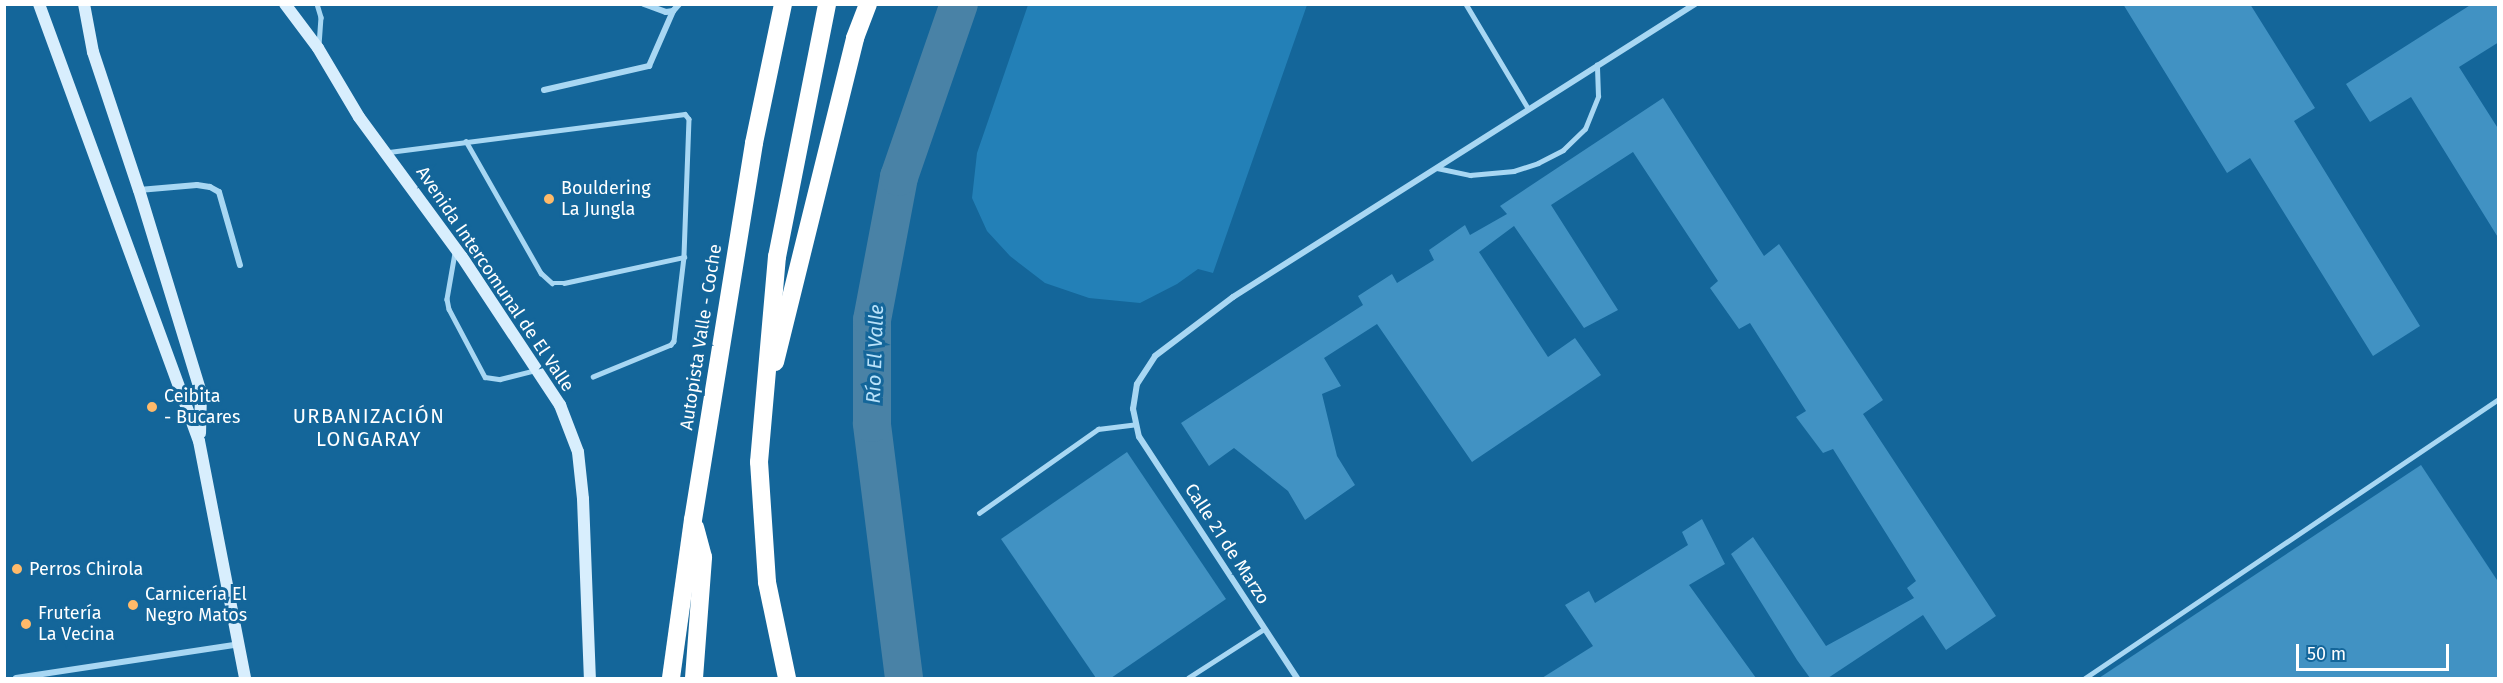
<!DOCTYPE html>
<meta charset="utf-8">
<style>
body{margin:0}
#map{position:relative;width:2503px;height:683px;overflow:hidden;background:#14669a;font-family:"Fira Sans",sans-serif}
div>[style]{position:absolute}
[style*='--x']{left:calc(var(--x)*1px);top:calc(var(--y)*1px);width:calc(var(--w)*1px);rotate:calc(var(--a)*1deg)}
.green>*{inset:0;background:#2380b7}
.river>*{height:38px;margin:-19px;padding:0 19px;transform-origin:19px;border-radius:19px;background:#4982a6}
.building>*{inset:0;background:#4192c3}
.lane>*{height:4.5px;margin:-2.25px;padding:0 2.25px;transform-origin:2.25px;border-radius:2.25px;background:#a8d7f3}
.street>*{height:6px;margin:-3px;padding:0 3px;transform-origin:3px;border-radius:3px;background:#a8d7f3}
.secondary>*{height:12px;margin:-6px;padding:0 6px;transform-origin:6px;border-radius:6px;background:#d8eefd}
.highway>*{height:18px;margin:-9px;padding:0 9px;transform-origin:9px;border-radius:9px;background:#fff}
.dots>*{width:16px;height:16px;translate:-50% -50%;box-sizing:border-box;border:3px solid #14669a;border-radius:50%}
span{translate:-50% -50%;white-space:nowrap;text-align:center;line-height:1.15;-webkit-text-stroke:6px #14669a;paint-order:stroke}
.poi-label{font-size:18px;color:#fff}
.left{translate:0 -50%;text-align:left}
.street-label{font-size:18px;color:#fff}
.water-label{font-size:20px;color:#b9e2fa;font-style:italic}
.neighbourhood-label{font-size:20px;color:#fff;letter-spacing:1.5px}
.frame{position:absolute;inset:0;border:6px solid #fff;pointer-events:none}
.scale{position:absolute;left:2296px;top:644px;width:153px;height:27px;box-sizing:border-box;border:3px solid #fff;border-top:0;padding-left:8px;font-size:18px;line-height:21px;white-space:nowrap;color:#fff;-webkit-text-stroke:4px #14669a;paint-order:stroke}
</style>
<div id="map">
<div class="green">
<div style="clip-path:polygon(1028px 5px,1307px 5px,1213px 273px,1198px 269px,1177px 284px,1140px 303px,1089px 298px,1045px 283px,1010px 256px,987px 231px,972px 198px,977px 153px)"></div>
</div>
<div class="river">
<div style="--x:904;--y:678;--w:257;--a:-97.2"></div>
<div style="--x:872;--y:423;--w:103;--a:-90"></div>
<div style="--x:872;--y:320;--w:146;--a:-79.3"></div>
<div style="--x:899;--y:177;--w:183;--a:-70.9"></div>
</div>
<div class="building">
<div style="clip-path:polygon(2123px 4px,2250px 4px,2315px 108px,2294px 121px,2420px 326px,2373px 356px,2250px 158px,2227px 173px)"></div>
<div style="clip-path:polygon(2472px 4px,2499px 4px,2499px 42px,2459px 67px,2499px 130px,2499px 239px,2411px 97px,2370px 122px,2346px 84px)"></div>
<div style="clip-path:polygon(1663px 98px,1764px 256px,1779px 244px,1883px 400px,1863px 414px,1996px 616px,1946px 650px,1923px 615px,1828px 678px,1810px 678px,1797px 660px,1731px 554px,1753px 537px,1826px 646px,1914px 598px,1907px 588px,1916px 581px,1833px 449px,1823px 453px,1796px 417px,1806px 411px,1750px 323px,1739px 329px,1710px 288px,1718px 281px,1633px 152px,1551px 205px,1618px 310px,1584px 328px,1514px 226px,1479px 252px,1548px 357px,1575px 338px,1601px 375px,1472px 462px,1377px 324px,1324px 358px,1341px 386px,1322px 394px,1337px 456px,1355px 485px,1305px 520px,1288px 491px,1234px 448px,1209px 466px,1181px 423px,1363px 305px,1358px 296px,1392px 274px,1397px 283px,1434px 260px,1429px 250px,1465px 225px,1470px 235px,1507px 214px,1500px 206px)"></div>
<div style="clip-path:polygon(1127px 452px,1226px 599px,1111px 678px,1096px 678px,1001px 539px)"></div>
<div style="clip-path:polygon(2421px 465px,2499px 583px,2499px 678px,2099px 678px)"></div>
<div style="clip-path:polygon(1702px 519px,1725px 564px,1689px 585px,1756px 678px,1542px 678px,1593px 646px,1565px 605px,1589px 591px,1595px 603px,1688px 545px,1682px 532px)"></div>
</div>
<div class="lane">
<div style="--x:317;--y:4;--w:14;--a:73"></div>
<div style="--x:321;--y:17;--w:26;--a:94"></div>
<div style="--x:1466;--y:4;--w:121;--a:59.2"></div>
<div style="--x:466;--y:141;--w:152;--a:60.4"></div>
<div style="--x:541;--y:273;--w:15;--a:42"></div>
<div style="--x:552;--y:283;--w:12;--a:0"></div>
<div style="--x:564;--y:283;--w:123;--a:-12.2"></div>
<div style="--x:389;--y:152;--w:298;--a:-7.3"></div>
<div style="--x:685;--y:114;--w:6;--a:51"></div>
<div style="--x:689;--y:119;--w:138;--a:92.1"></div>
<div style="--x:684;--y:257;--w:85;--a:96.8"></div>
<div style="--x:674;--y:341;--w:5;--a:127"></div>
<div style="--x:671;--y:345;--w:84;--a:157.7"></div>
<div style="--x:1437;--y:168;--w:34;--a:12"></div>
<div style="--x:1470;--y:175;--w:44;--a:-5.2"></div>
<div style="--x:1514;--y:171;--w:25;--a:-18"></div>
<div style="--x:1538;--y:163;--w:28;--a:-27"></div>
<div style="--x:1563;--y:150;--w:30;--a:-44"></div>
<div style="--x:1585;--y:129;--w:35;--a:-68"></div>
<div style="--x:1598;--y:96;--w:31;--a:-92"></div>
<div style="--x:455;--y:253;--w:47;--a:99.9"></div>
<div style="--x:447;--y:299;--w:10;--a:79"></div>
<div style="--x:449;--y:309;--w:77;--a:62.1"></div>
<div style="--x:485;--y:377;--w:15;--a:8"></div>
<div style="--x:500;--y:379;--w:37;--a:-14"></div>
<div style="--x:979;--y:513;--w:146;--a:-35.2"></div>
<div style="--x:1098;--y:429;--w:38;--a:-7"></div>
<div style="--x:1188;--y:678;--w:90;--a:-32.8"></div>
<div style="--x:2085;--y:678;--w:498;--a:-34"></div>
</div>
<div class="street">
<div style="--x:644;--y:4;--w:23;--a:20"></div>
<div style="--x:666;--y:12;--w:7;--a:-8"></div>
<div style="--x:673;--y:11;--w:9;--a:-49"></div>
<div style="--x:544;--y:90;--w:108;--a:-12.9"></div>
<div style="--x:649;--y:66;--w:60;--a:-66.4"></div>
<div style="--x:139;--y:190;--w:58;--a:-4.9"></div>
<div style="--x:197;--y:185;--w:13;--a:9"></div>
<div style="--x:210;--y:187;--w:10;--a:29"></div>
<div style="--x:219;--y:192;--w:76;--a:74"></div>
<div style="--x:16;--y:678;--w:227;--a:-8.6"></div>
<div style="--x:1297;--y:678;--w:288;--a:-123.2"></div>
<div style="--x:1139;--y:437;--w:29;--a:-102"></div>
<div style="--x:1133;--y:409;--w:25;--a:-81"></div>
<div style="--x:1137;--y:384;--w:33;--a:-57"></div>
<div style="--x:1155;--y:356;--w:98;--a:-37.1"></div>
<div style="--x:1233;--y:297;--w:547;--a:-32.38"></div>
</div>
<div class="secondary">
<div style="--x:39;--y:4;--w:465;--a:69.9"></div>
<div style="--x:199;--y:441;--w:241;--a:79"></div>
<div style="--x:84;--y:4;--w:49;--a:79.4"></div>
<div style="--x:93;--y:52;--w:145;--a:71.6"></div>
<div style="--x:139;--y:190;--w:212;--a:73"></div>
<div style="--x:201;--y:393;--w:40;--a:91.4"></div>
<div style="--x:285;--y:4;--w:55;--a:53.1"></div>
<div style="--x:318;--y:48;--w:80;--a:59.3"></div>
<div style="--x:359;--y:117;--w:174;--a:53.7"></div>
<div style="--x:462;--y:257;--w:178;--a:56.5"></div>
<div style="--x:560;--y:405;--w:50;--a:69"></div>
<div style="--x:578;--y:452;--w:47;--a:83.9"></div>
<div style="--x:583;--y:499;--w:179;--a:87.8"></div>
</div>
<div class="highway">
<div style="--x:775;--y:362;--w:334;--a:-76.1"></div>
<div style="--x:855;--y:38;--w:36;--a:-69"></div>
<div style="--x:671;--y:678;--w:160;--a:-82.1"></div>
<div style="--x:693;--y:520;--w:382;--a:-80.8"></div>
<div style="--x:754;--y:143;--w:142;--a:-78.2"></div>
<div style="--x:694;--y:678;--w:121;--a:-85.7"></div>
<div style="--x:703;--y:557;--w:30;--a:-105"></div>
<div style="--x:787;--y:678;--w:98;--a:-101.8"></div>
<div style="--x:767;--y:582;--w:120;--a:-93.8"></div>
<div style="--x:759;--y:462;--w:206;--a:-85"></div>
<div style="--x:777;--y:257;--w:258;--a:-78.8"></div>
</div>
<div class="dots">
<div style="left:549px;top:199px;background:#ffba6a"></div>
<div style="left:152px;top:407px;background:#ffba6a"></div>
<div style="left:17px;top:569px;background:#ffba6a"></div>
<div style="left:133px;top:605px;background:#ffba6a"></div>
<div style="left:26px;top:624px;background:#ffba6a"></div>
</div>
<div class="poi-label">
<span class="left" style="left:561px;top:199px">Bouldering<br>La Jungla</span>
<span class="left" style="left:164px;top:407px">Ceibita<br>- Bucares</span>
<span class="left" style="left:29px;top:569px">Perros Chirola</span>
<span class="left" style="left:145px;top:605px">Carnicería El<br>Negro Matos</span>
<span class="left" style="left:38px;top:624px">Frutería<br>La Vecina</span>
</div>
<div class="street-label">
<span style="left:495px;top:279px;rotate:56deg">Avenida Intercomunal de El Valle</span>
<span style="left:701px;top:337px;rotate:-81deg">Autopista Valle - Coche</span>
<span style="left:1227px;top:544px;rotate:57deg">Calle 21 de Marzo</span>
</div>
<div class="water-label">
<span style="left:875px;top:354px;rotate:-88deg">Río El Valle</span>
</div>
<div class="neighbourhood-label">
<span style="left:369px;top:428px">URBANIZACIÓN<br>LONGARAY</span>
</div>
<div class="frame"></div>
<div class="scale">50 m</div>
</div>
